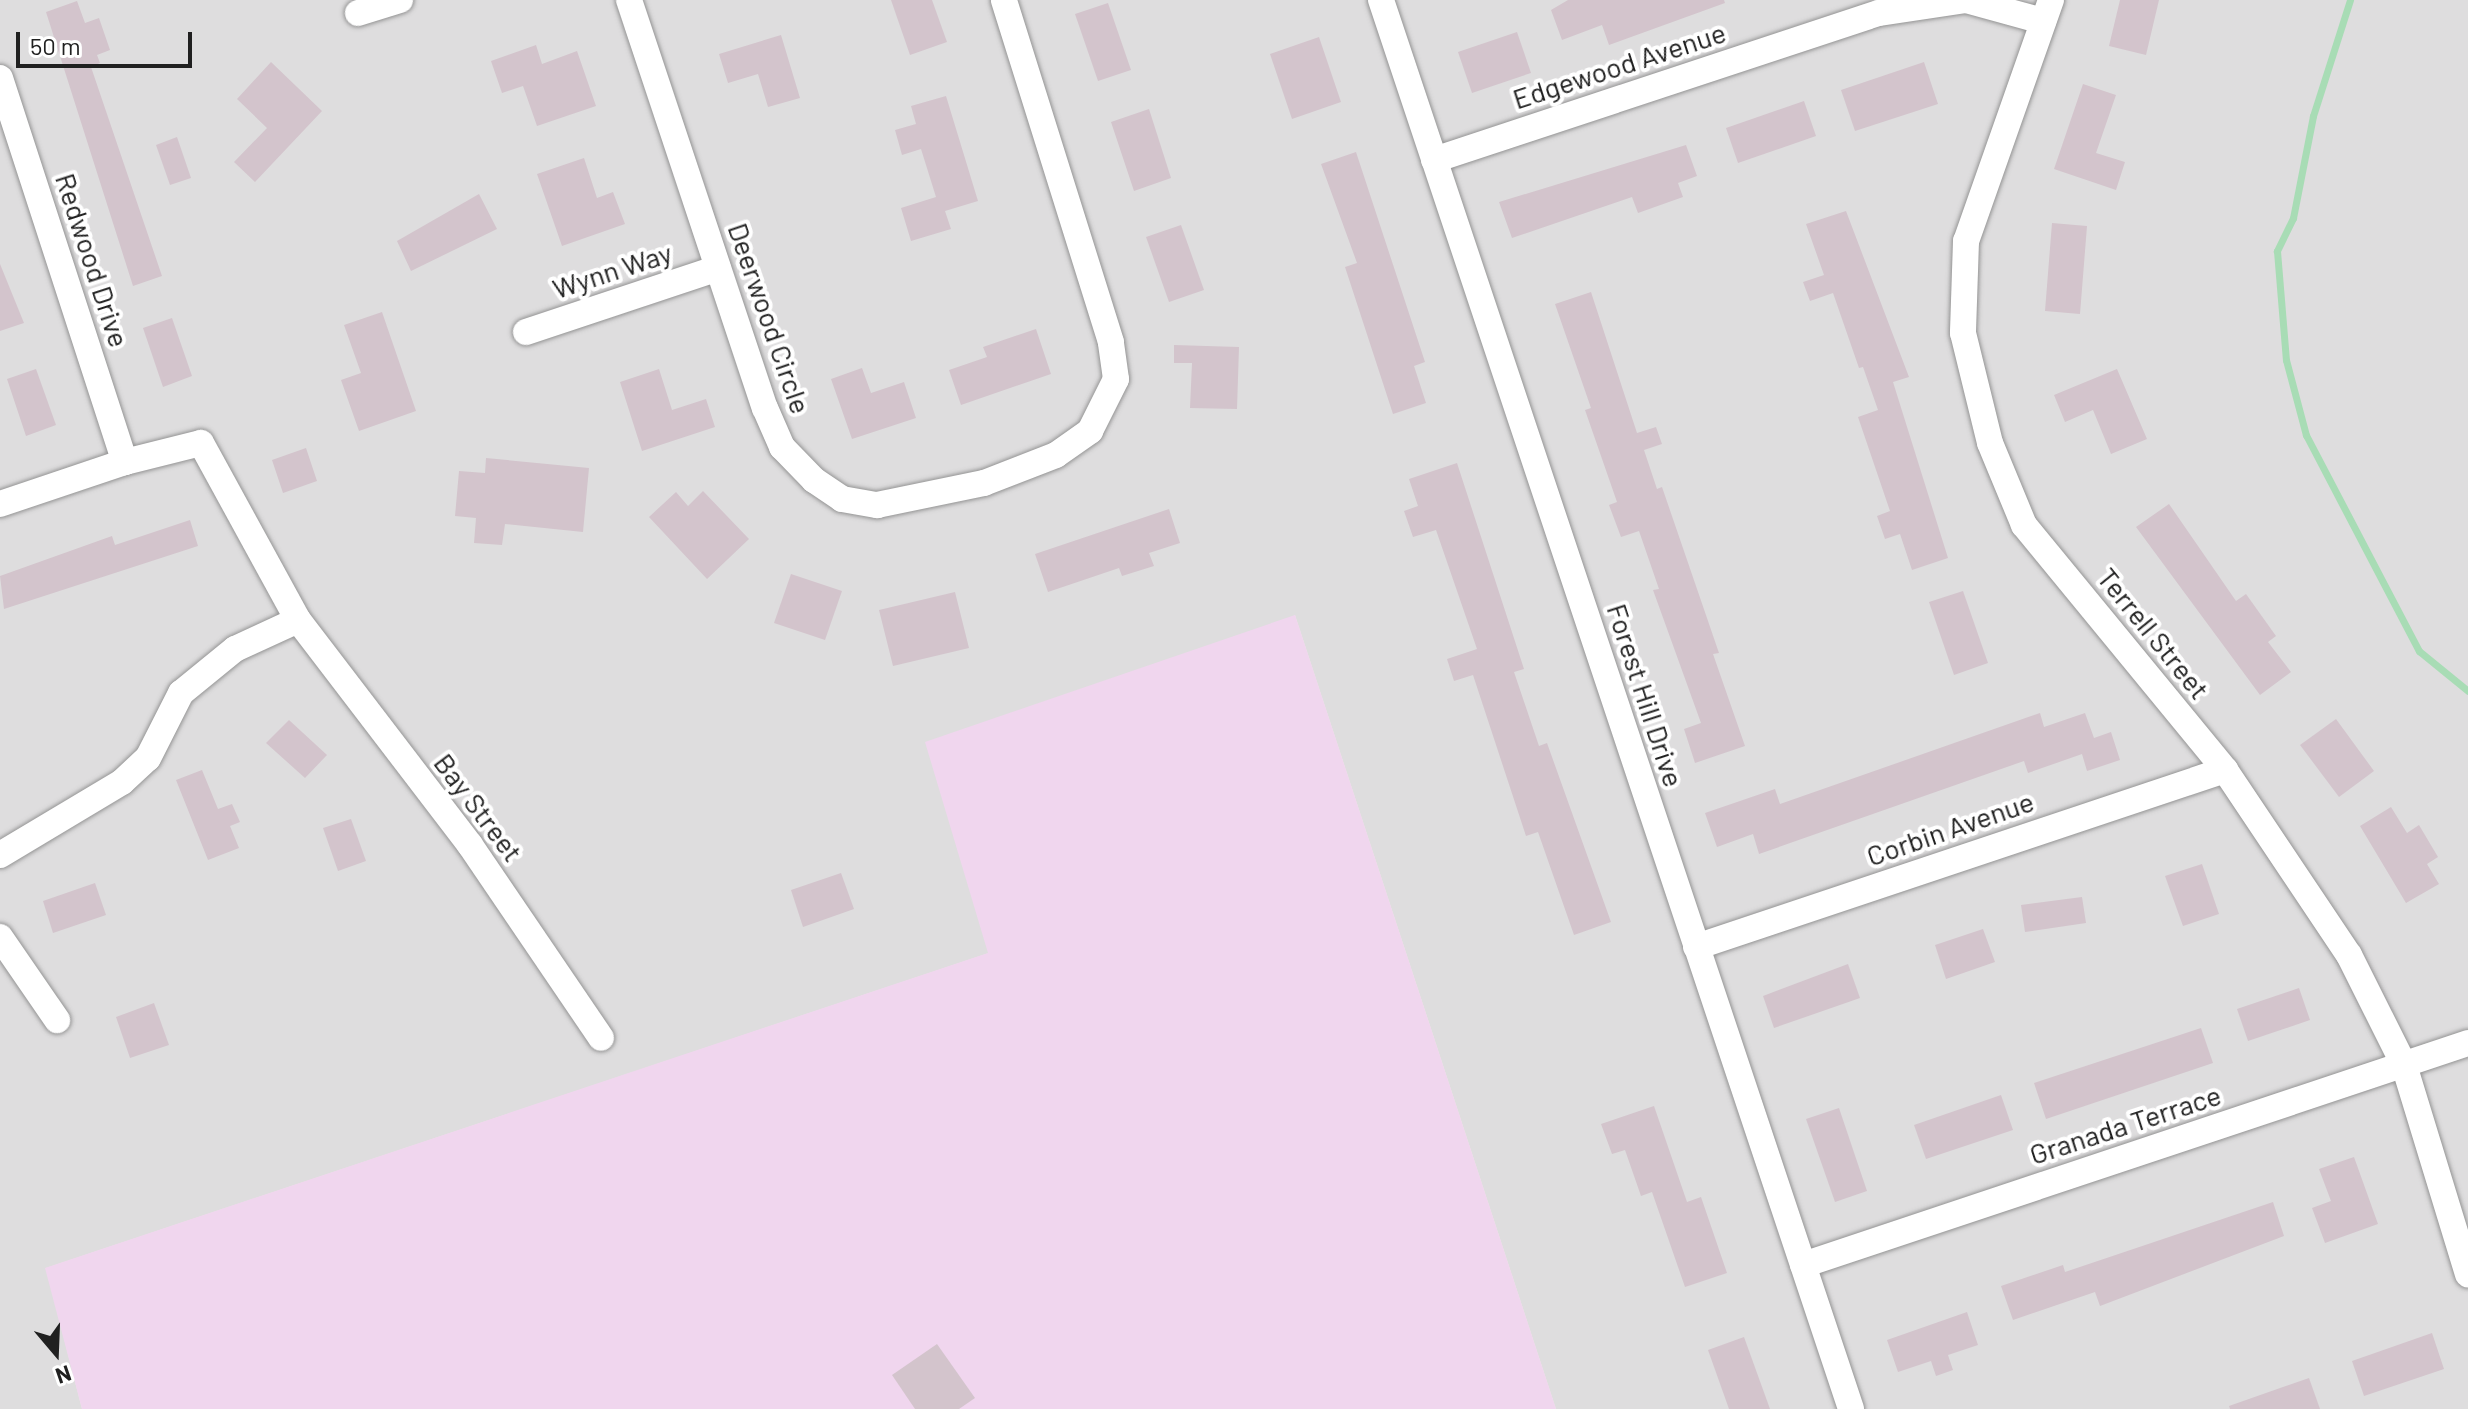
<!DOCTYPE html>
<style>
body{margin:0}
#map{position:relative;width:2468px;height:1409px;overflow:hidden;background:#f0e6e9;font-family:Barlow,sans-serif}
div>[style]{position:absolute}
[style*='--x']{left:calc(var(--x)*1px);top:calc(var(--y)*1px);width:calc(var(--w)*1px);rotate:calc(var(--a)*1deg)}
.residential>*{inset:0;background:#deddde}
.commercial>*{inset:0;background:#f0d6ee}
.stream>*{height:7px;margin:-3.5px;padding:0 3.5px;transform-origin:3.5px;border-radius:3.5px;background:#a8dcb5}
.building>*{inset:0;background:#d3c4cc}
.roads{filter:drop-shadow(0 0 2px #949494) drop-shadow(0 0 2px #949494)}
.street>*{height:26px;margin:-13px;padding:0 13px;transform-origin:13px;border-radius:13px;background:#fff}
span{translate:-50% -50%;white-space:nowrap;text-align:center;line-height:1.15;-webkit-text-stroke:8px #fff;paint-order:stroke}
.street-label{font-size:28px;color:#202020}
.north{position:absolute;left:16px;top:1313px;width:80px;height:80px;-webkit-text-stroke:6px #fff;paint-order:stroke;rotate:161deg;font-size:22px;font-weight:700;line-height:32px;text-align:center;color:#202020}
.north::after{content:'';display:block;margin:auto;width:28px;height:36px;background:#202020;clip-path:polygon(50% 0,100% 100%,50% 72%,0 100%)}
.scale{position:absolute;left:16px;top:32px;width:176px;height:36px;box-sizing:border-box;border:4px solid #202020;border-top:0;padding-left:10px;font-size:24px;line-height:28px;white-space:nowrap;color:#202020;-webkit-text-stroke:6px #fff;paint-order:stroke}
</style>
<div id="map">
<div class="residential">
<div style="clip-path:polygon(0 0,2468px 0,2468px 1409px,1556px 1409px,1295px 615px,989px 953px,46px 1268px,82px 1409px,0 1409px)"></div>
</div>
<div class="commercial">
<div style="clip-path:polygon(1295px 615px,1556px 1409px,82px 1409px,45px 1268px,988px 953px,925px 742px)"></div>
</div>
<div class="stream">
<div style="--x:2350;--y:0;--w:122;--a:107.7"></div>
<div style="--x:2313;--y:116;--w:104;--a:101.1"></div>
<div style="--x:2293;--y:218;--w:37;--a:116"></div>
<div style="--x:2277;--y:251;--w:109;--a:85.3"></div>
<div style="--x:2286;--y:360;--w:78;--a:75.1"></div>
<div style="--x:2306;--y:435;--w:244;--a:62.4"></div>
<div style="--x:2419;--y:651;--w:63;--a:39.2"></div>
</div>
<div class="building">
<div style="clip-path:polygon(891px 0,932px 0,947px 42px,910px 55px)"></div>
<div style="clip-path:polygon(1568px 0,1724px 0,1725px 3px,1609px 45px,1602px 25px,1562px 40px,1551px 10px)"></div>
<div style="clip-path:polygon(2120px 0,2159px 0,2146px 55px,2109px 46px)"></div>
<div style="clip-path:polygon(77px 1px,85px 23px,99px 18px,110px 50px,97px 55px,100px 63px,91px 67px,162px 276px,133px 286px,46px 12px)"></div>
<div style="clip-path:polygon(1108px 3px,1131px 70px,1098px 81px,1075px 14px)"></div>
<div style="clip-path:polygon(1517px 32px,1531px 73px,1472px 93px,1458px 52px)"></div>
<div style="clip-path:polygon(781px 35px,800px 98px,768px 107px,758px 74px,728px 83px,719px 54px)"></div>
<div style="clip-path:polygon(1319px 37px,1341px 102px,1292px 119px,1270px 54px)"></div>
<div style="clip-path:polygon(536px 45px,542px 64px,577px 51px,596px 106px,537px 126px,523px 86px,502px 93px,491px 61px)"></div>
<div style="clip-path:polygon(271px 62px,322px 111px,255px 182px,234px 162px,267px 128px,237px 99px)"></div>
<div style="clip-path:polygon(1924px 62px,1938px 104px,1855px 131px,1841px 90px)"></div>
<div style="clip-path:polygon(2083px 84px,2116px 95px,2096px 153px,2125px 162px,2116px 190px,2054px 169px)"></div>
<div style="clip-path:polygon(946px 96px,978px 201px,945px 211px,951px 229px,911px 241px,901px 208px,936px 197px,921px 149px,902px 155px,895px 130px,916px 124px,911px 106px)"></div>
<div style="clip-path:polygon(1804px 101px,1816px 136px,1738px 163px,1726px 128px)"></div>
<div style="clip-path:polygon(1149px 109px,1171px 178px,1134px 191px,1111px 122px)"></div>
<div style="clip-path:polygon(177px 137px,191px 178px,170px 185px,156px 145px)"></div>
<div style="clip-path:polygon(1686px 145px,1697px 176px,1678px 183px,1683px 197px,1638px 213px,1632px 197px,1512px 238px,1499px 202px)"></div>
<div style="clip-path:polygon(1356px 152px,1425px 362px,1414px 366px,1426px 403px,1393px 414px,1345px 267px,1357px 263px,1321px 164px)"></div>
<div style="clip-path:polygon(584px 158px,597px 198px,613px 192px,625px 224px,562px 246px,537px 174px)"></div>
<div style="clip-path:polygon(479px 194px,497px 229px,411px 271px,397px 241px)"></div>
<div style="clip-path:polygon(1846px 211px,1909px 377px,1893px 382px,1948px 558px,1912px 570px,1900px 534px,1885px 539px,1877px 516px,1890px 511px,1858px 417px,1878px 410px,1863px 367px,1859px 368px,1833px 293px,1810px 301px,1803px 282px,1824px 275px,1806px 224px)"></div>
<div style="clip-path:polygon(2052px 223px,2087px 226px,2080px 314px,2045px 311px)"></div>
<div style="clip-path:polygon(1181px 225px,1204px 290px,1169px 302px,1146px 237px)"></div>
<div style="clip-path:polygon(0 264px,24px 323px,0 331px)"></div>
<div style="clip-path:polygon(1591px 292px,1637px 433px,1656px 427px,1662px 444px,1644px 450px,1657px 489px,1662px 487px,1719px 653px,1713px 654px,1745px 746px,1695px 763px,1684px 729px,1701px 723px,1653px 590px,1659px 589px,1639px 531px,1621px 537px,1609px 505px,1617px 502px,1585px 410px,1591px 408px,1555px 304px)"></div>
<div style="clip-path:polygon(382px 312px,416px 411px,359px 431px,341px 380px,361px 373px,344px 325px)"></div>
<div style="clip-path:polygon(172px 318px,192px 376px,163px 387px,143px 328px)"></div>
<div style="clip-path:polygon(1036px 329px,1051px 374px,961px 405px,949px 370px,987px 357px,983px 347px)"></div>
<div style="clip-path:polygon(1174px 345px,1239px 347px,1237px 409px,1190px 408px,1192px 363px,1174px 363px)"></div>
<div style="clip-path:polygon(862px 368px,871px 393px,904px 382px,916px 418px,852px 439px,831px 379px)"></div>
<div style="clip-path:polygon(36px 369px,56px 425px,26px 436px,7px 379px)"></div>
<div style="clip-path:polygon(659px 369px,672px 410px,706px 399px,715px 427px,642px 451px,620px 382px)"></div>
<div style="clip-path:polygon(2117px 369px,2147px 439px,2111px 454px,2093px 410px,2065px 422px,2054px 395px)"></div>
<div style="clip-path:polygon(306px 448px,317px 481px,283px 493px,272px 460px)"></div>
<div style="clip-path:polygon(486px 458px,589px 468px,583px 532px,505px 524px,502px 545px,474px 543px,476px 518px,455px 516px,459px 471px,485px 473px)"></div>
<div style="clip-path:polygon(1457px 463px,1524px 669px,1514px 672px,1539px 746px,1547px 743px,1611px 922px,1574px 935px,1538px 832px,1526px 836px,1473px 675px,1454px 681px,1447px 659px,1477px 649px,1436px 530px,1413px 537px,1404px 511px,1418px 506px,1409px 479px)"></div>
<div style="clip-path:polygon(703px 491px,749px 539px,707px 579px,649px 517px,676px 492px,688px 506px)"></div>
<div style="clip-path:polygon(2169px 504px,2236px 601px,2246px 594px,2276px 636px,2268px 642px,2291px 672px,2260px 695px,2136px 527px)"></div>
<div style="clip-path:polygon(1169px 509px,1180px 543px,1149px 553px,1154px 566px,1122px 576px,1119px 568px,1048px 592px,1035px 554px)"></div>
<div style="clip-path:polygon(190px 520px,198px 546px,4px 609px,0 576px,112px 536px,115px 545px)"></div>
<div style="clip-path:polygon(791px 574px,842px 591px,825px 640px,774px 623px)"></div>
<div style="clip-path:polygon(1963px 591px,1988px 663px,1954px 675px,1929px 602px)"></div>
<div style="clip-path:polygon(955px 592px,969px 648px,893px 666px,879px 610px)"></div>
<div style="clip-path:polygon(2040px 713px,2044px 727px,2085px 713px,2094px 738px,2111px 732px,2120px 760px,2087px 771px,2082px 754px,2028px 773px,2024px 761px,1759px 854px,1753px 834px,1717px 847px,1705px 813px,1775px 789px,1780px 804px)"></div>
<div style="clip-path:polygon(2336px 719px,2374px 771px,2339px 797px,2300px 745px)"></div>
<div style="clip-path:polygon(289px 720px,327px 755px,305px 778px,266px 743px)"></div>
<div style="clip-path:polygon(202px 770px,218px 809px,232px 804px,240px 822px,230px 826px,239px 848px,208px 860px,176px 780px)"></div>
<div style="clip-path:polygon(2391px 807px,2407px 833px,2419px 825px,2438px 857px,2427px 864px,2439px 884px,2406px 903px,2360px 826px)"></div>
<div style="clip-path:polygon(351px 819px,366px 861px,338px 871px,323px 828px)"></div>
<div style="clip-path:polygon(2202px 864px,2219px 914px,2183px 926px,2165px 876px)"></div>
<div style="clip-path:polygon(841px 873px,854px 909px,803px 927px,791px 890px)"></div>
<div style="clip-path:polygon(95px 883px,106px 915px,53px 933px,43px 901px)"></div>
<div style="clip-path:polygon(2082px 897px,2086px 923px,2025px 932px,2021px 905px)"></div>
<div style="clip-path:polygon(1983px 929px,1995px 962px,1946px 979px,1935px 945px)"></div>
<div style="clip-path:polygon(1848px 964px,1860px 998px,1774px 1028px,1763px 996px)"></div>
<div style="clip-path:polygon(2299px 988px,2310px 1020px,2248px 1041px,2237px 1009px)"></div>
<div style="clip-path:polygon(154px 1003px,169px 1045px,130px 1058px,116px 1017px)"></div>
<div style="clip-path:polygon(2201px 1028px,2213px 1063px,2046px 1119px,2034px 1083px)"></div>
<div style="clip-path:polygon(2001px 1095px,2013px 1130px,1926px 1159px,1914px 1125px)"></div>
<div style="clip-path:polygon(1654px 1106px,1687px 1202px,1701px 1197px,1727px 1273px,1685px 1287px,1652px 1192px,1641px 1196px,1625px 1150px,1612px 1154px,1601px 1124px)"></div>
<div style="clip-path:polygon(1839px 1108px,1867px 1191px,1835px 1202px,1806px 1119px)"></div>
<div style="clip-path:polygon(2354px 1157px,2378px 1224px,2325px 1243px,2312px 1208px,2331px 1201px,2319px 1169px)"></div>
<div style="clip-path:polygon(2273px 1202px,2284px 1236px,2100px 1306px,2095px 1292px,2013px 1320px,2001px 1286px,2063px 1265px,2065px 1272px)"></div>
<div style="clip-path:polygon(1967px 1312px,1978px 1345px,1948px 1355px,1953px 1370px,1936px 1376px,1931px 1361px,1898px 1372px,1887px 1340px)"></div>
<div style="clip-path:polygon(2432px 1333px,2444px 1369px,2364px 1396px,2352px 1361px)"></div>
<div style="clip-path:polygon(1744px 1337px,1770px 1409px,1729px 1409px,1708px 1350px)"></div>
<div style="clip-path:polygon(937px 1344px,975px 1398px,959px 1409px,915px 1409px,892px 1375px)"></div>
<div style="clip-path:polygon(2309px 1378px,2320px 1409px,2230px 1409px,2229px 1406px)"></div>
</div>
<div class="roads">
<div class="street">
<div style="--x:629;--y:0;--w:430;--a:71.6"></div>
<div style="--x:765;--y:408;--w:43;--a:66.4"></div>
<div style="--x:782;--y:447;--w:46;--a:45.9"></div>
<div style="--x:814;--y:480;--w:34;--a:34"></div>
<div style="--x:842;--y:499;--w:36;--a:10"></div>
<div style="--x:877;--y:505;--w:109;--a:-11.6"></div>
<div style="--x:984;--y:483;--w:77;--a:-21.3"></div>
<div style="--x:1056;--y:455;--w:42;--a:-35.2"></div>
<div style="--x:1090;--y:431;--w:58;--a:-63.4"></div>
<div style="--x:1116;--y:379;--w:37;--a:-98"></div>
<div style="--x:1111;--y:342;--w:358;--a:-107.4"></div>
<div style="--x:1381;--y:0;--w:1485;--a:71.55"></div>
<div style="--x:1966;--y:0;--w:80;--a:15.3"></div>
<div style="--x:2051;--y:0;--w:256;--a:109.4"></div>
<div style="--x:1966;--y:241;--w:92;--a:91.9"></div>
<div style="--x:1963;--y:333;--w:113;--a:76.2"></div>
<div style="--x:1990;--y:443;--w:89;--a:67.5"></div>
<div style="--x:2024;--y:525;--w:317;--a:50.6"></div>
<div style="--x:2225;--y:770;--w:223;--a:56.2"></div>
<div style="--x:2349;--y:955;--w:123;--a:63.4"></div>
<div style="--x:2404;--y:1065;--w:219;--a:73"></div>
<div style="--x:358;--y:13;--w:44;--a:-17.2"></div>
<div style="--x:0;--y:78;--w:404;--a:72"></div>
<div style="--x:1434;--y:160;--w:469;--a:-18.3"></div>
<div style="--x:1879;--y:13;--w:87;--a:-8.6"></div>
<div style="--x:526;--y:332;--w:202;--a:-18.4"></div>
<div style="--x:0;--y:504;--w:132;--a:-18.6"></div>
<div style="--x:125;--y:462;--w:78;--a:-14"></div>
<div style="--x:201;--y:443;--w:202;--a:61.3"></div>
<div style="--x:298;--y:620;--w:283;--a:52.6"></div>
<div style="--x:470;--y:845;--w:233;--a:55.8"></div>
<div style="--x:0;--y:855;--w:142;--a:-30.9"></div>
<div style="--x:122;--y:782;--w:35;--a:-43"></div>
<div style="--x:148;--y:758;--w:73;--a:-63.1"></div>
<div style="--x:181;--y:693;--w:70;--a:-39.2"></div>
<div style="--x:235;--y:649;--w:69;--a:-24.7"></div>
<div style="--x:0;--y:937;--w:101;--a:55.5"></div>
<div style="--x:1696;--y:947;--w:558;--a:-18.5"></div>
<div style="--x:1803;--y:1265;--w:701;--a:-18.46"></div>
</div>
</div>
<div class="street-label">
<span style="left:1619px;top:65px;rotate:-18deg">Edgewood Avenue</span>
<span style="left:93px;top:260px;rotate:72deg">Redwood Drive</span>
<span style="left:612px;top:270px;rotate:-18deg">Wynn Way</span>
<span style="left:770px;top:318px;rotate:71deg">Deerwood Circle</span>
<span style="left:2154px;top:633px;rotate:51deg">Terrell Street</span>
<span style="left:1646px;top:695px;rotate:72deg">Forest Hill Drive</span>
<span style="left:479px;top:807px;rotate:53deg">Bay Street</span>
<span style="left:1950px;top:828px;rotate:-19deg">Corbin Avenue</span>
<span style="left:2125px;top:1124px;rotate:-18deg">Granada Terrace</span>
</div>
<div class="north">N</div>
<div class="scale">50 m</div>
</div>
